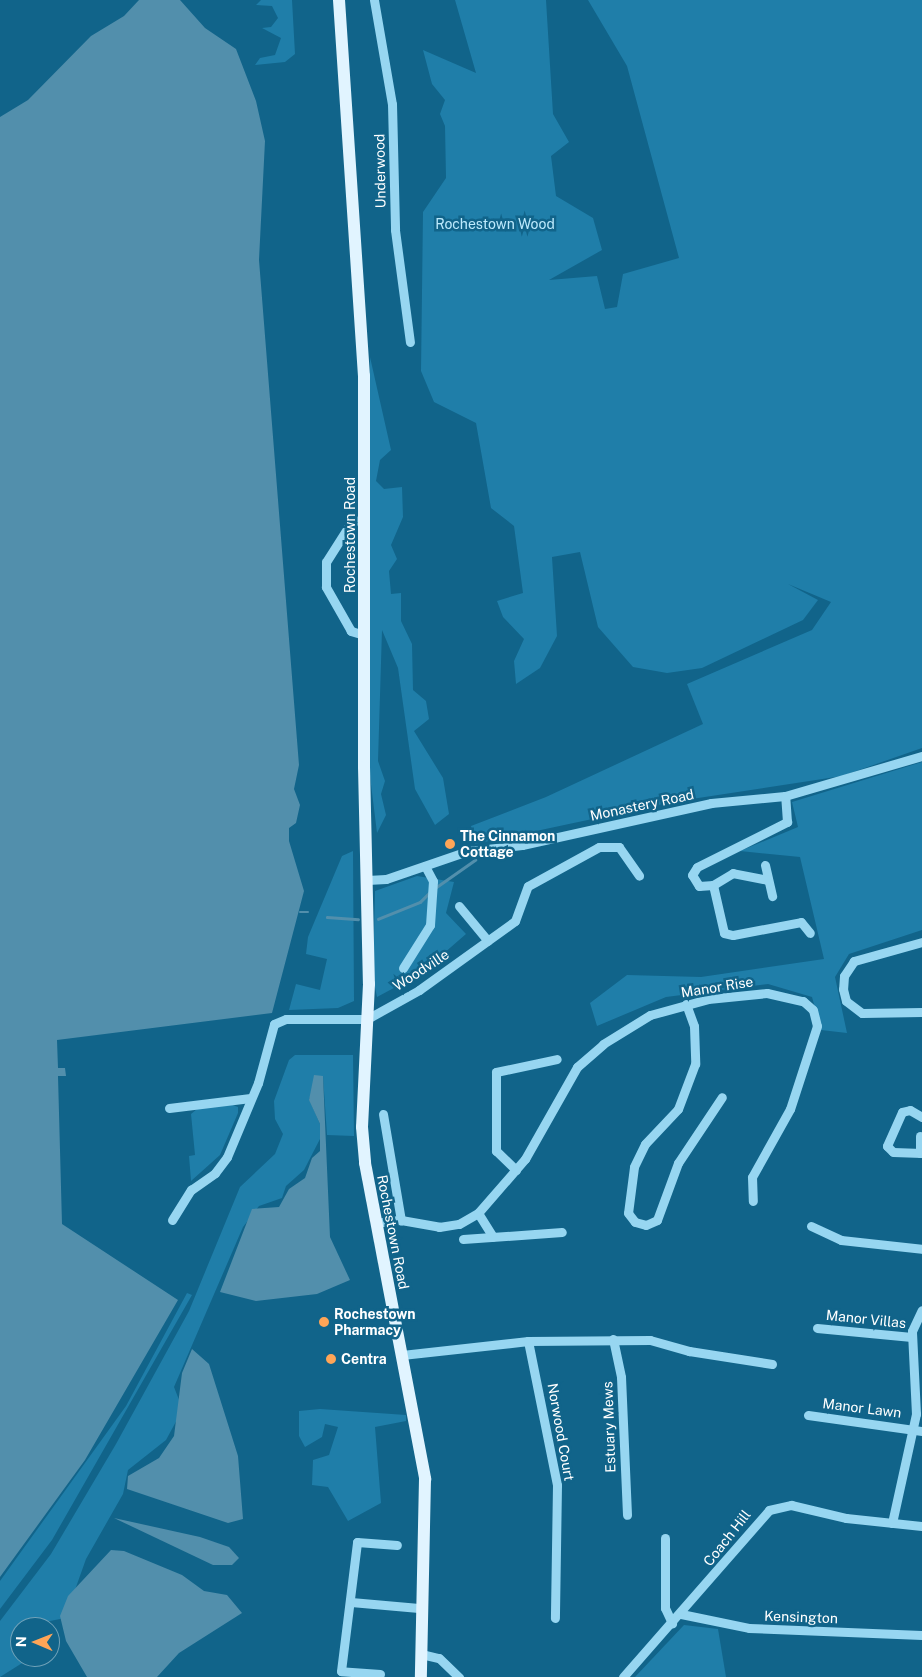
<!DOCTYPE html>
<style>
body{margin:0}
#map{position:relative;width:922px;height:1677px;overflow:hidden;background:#11648a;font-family:"Public Sans",sans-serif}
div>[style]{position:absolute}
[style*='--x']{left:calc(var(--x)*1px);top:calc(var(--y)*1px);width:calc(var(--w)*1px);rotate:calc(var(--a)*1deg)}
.green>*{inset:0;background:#1f7ea9}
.water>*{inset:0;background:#528fac}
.stream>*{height:2.5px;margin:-1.25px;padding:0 1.25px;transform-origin:1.25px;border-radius:1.25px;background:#528fac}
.minor>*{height:9px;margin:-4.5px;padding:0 4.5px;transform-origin:4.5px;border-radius:4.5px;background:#97d6f1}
.major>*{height:12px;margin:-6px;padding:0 6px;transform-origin:6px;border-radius:6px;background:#e1f4ff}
.dots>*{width:14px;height:14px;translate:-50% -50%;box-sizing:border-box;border:2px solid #11648a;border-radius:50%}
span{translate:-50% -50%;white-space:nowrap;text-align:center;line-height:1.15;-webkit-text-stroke:5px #11648a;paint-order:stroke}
.street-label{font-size:14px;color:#fff}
.park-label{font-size:14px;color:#bdeafd}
.poi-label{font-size:14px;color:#fff;font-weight:700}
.left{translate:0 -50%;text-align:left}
.north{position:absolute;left:10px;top:1617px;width:50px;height:50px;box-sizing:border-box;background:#11648a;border:1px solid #70a2b9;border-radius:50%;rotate:271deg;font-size:14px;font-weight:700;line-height:20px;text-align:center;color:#fff}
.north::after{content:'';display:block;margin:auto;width:18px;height:22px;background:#ffa557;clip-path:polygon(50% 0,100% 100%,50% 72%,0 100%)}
</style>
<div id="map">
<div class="green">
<div style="clip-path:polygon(261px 0,292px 0,295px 54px,285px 62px,255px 65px,260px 58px,275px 55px,281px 38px,262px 28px,271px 27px,278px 18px,272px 6px,256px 5px)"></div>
<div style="clip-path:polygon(455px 0,546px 0,553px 114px,569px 142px,551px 156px,556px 196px,593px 218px,602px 250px,549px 280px,597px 276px,605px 309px,617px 307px,623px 274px,679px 258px,627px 66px,588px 0,922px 0,922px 748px,842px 776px,672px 802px,475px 844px,471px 826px,546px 797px,703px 724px,687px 684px,812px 630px,831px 602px,788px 584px,818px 600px,803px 620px,702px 668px,667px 673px,633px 667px,598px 627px,580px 552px,552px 557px,557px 636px,540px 668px,516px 684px,514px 661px,524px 639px,503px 617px,497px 601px,523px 593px,514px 526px,491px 508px,476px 423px,434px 402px,421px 371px,423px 212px,446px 178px,445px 126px,440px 114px,445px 100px,432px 84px,423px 50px,476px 73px)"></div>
<div style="clip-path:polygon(370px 357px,391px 450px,380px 460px,376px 481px,384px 489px,402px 487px,403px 517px,391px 545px,397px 559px,389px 571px,391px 594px,401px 593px,401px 621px,412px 644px,413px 690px,426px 701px,429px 719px,414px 731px,443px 778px,449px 814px,435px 825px,415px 789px,398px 668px,382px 630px,378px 761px,385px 781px,381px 794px,386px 815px,377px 833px,368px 760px)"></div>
<div style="clip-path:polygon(922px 762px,922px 930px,849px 954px,835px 977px,847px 1033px,821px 1030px,812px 997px,768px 984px,666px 997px,597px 1026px,590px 1003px,627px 975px,701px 977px,824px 959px,800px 857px,740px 851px,798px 827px,792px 802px)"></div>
<div style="clip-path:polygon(353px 851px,354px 1001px,338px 1008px,289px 1010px,296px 984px,320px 990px,327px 959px,306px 954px,308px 937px,342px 856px)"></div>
<div style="clip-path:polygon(417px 876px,454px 882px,446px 913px,466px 934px,420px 974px,377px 997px,373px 978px,375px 891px)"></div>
<div style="clip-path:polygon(295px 1055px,353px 1055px,354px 1136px,327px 1135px,323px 1076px,309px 1099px,320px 1124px,320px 1139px,304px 1170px,286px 1186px,282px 1198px,259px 1206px,243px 1227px,174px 1387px,181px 1405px,179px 1416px,166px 1440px,128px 1470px,123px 1494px,86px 1559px,65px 1618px,20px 1627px,20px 1657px,27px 1660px,0 1677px,0 1621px,51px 1554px,116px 1444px,189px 1311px,240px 1187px,275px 1154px,283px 1134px,275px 1119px,274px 1101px,289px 1060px)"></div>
<div style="clip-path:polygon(230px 1104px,238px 1107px,238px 1113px,220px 1155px,191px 1181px,189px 1156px,195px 1155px,191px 1114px,197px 1109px)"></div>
<div style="clip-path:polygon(187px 1293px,192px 1295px,52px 1540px,0 1609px,0 1581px,126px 1406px)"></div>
<div style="clip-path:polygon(320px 1409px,406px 1415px,406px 1421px,375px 1427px,381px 1503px,348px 1521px,328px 1487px,312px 1485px,313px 1460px,329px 1455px,338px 1427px,325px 1424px,322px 1437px,305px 1447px,299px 1436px,299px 1411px)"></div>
<div style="clip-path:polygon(684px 1625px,718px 1629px,726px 1677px,635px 1677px)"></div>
</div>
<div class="water">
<div style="clip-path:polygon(139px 0,180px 0,205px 28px,236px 49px,256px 101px,265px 141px,259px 260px,299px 765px,294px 789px,300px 805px,296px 823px,289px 828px,289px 841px,304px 891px,272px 1013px,57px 1040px,58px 1068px,65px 1068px,66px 1076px,58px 1076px,62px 1224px,178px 1300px,85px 1460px,0 1577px,0 117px,28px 100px,91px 36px,124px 16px)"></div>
<div style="clip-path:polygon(314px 1075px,323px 1076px,330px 1237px,350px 1280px,317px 1294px,256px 1301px,220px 1292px,252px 1209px,279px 1207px,289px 1189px,305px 1178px,312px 1158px,320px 1151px,320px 1124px,309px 1100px)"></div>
<div style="clip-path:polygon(192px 1349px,209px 1364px,238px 1456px,243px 1519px,228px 1523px,127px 1489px,128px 1476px,159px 1458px,174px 1436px,182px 1373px)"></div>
<div style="clip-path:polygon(114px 1518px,200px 1537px,229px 1547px,239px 1558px,232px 1565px,213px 1565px)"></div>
<div style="clip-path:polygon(111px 1550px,124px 1551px,182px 1575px,204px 1591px,227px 1595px,242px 1613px,179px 1653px,157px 1677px,87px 1677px,66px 1641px,60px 1616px,68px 1596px)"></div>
</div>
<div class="stream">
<div style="--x:435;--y:888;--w:49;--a:-35"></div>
<div style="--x:300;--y:912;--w:8;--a:0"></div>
<div style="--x:327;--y:917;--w:31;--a:4"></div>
<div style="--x:378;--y:919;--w:45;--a:-22"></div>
<div style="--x:420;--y:902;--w:13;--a:-45"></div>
</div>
<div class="minor">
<div style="--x:374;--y:0;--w:106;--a:80.2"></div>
<div style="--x:392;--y:104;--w:126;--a:88.6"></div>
<div style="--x:395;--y:230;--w:113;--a:82.4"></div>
<div style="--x:364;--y:635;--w:14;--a:-163"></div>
<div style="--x:351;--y:631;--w:51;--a:-119.6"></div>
<div style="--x:326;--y:587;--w:25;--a:-90"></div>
<div style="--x:326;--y:562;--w:49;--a:-57.6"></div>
<div style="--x:352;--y:521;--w:13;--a:-4"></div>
<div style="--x:765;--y:865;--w:32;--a:77"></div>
<div style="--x:367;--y:880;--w:19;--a:-3"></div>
<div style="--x:386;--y:879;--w:87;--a:-18.9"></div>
<div style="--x:468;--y:851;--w:54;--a:-6.3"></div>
<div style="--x:522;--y:845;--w:194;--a:-12.5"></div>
<div style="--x:711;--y:803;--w:74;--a:-5.4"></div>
<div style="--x:785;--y:796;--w:143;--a:-16.3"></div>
<div style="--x:768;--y:880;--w:36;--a:-169"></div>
<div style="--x:733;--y:873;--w:23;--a:149"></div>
<div style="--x:713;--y:885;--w:14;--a:176"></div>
<div style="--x:699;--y:886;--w:13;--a:-122"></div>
<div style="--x:692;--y:875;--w:9;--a:-58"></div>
<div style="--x:697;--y:867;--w:101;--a:-26.6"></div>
<div style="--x:787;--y:822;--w:26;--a:-94"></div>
<div style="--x:713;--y:885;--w:49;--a:77.1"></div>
<div style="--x:724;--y:933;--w:9;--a:13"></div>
<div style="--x:733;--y:935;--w:69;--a:-10.8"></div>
<div style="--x:801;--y:922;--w:14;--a:51"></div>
<div style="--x:459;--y:906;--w:45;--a:50.4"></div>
<div style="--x:922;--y:942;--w:71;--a:164.4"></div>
<div style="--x:854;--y:961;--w:18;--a:124"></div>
<div style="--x:844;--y:976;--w:13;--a:94"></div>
<div style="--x:843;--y:989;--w:12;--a:76"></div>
<div style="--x:846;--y:1001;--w:20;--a:37"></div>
<div style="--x:862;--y:1013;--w:60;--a:-1"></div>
<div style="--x:403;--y:968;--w:51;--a:-57.9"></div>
<div style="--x:430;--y:925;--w:44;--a:-86.1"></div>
<div style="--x:433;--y:881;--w:17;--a:-118"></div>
<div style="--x:686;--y:1004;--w:23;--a:70"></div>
<div style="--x:694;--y:1026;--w:38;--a:88"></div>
<div style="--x:695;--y:1064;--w:48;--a:110.7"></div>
<div style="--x:678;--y:1109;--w:48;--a:133.3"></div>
<div style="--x:645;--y:1144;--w:25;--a:116"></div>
<div style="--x:634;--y:1167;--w:46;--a:97.4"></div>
<div style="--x:628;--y:1213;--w:11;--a:52"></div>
<div style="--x:635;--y:1222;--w:11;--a:15"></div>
<div style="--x:646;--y:1225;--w:12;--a:-24"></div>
<div style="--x:657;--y:1220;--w:61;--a:-69.8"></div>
<div style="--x:678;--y:1163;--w:79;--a:-56.3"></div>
<div style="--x:169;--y:1108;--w:82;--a:-7"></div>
<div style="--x:383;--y:1114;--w:108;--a:80.4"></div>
<div style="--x:922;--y:1117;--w:14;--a:-150"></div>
<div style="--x:910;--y:1110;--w:8;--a:166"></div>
<div style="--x:902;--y:1112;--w:37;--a:114"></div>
<div style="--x:887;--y:1146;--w:8;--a:45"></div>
<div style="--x:893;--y:1152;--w:29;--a:2"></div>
<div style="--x:920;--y:1153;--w:17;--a:-90"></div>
<div style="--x:516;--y:1170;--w:28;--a:-136"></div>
<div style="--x:496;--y:1151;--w:79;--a:-90"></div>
<div style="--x:496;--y:1072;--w:62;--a:-12"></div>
<div style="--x:478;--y:1213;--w:28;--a:58"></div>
<div style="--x:172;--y:1220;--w:36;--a:-58"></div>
<div style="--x:191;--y:1190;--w:29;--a:-35"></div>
<div style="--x:215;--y:1173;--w:20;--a:-53"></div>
<div style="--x:227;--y:1157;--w:80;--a:-67.3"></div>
<div style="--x:258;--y:1083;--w:61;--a:-74.8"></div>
<div style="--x:274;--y:1024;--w:13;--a:-23"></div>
<div style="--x:286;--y:1019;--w:81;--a:0"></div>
<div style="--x:367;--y:1019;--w:60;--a:-29.1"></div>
<div style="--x:419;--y:990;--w:118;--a:-35.7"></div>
<div style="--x:515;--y:921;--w:37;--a:-70"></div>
<div style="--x:528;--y:886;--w:81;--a:-28.8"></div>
<div style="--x:599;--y:847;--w:20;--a:0"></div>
<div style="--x:619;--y:847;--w:35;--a:55"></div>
<div style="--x:375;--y:1223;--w:26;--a:-7"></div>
<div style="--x:401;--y:1220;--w:39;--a:10"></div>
<div style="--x:439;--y:1227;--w:20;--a:-9"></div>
<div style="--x:459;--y:1224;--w:22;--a:-30"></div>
<div style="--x:478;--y:1213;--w:72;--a:-49"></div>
<div style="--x:525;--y:1159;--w:106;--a:-60.5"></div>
<div style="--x:577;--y:1067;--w:35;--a:-41"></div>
<div style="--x:603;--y:1044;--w:55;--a:-31.7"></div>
<div style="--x:650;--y:1015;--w:60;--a:-15.4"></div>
<div style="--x:708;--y:999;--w:59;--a:-5.8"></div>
<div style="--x:767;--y:993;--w:37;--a:13"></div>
<div style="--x:803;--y:1001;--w:13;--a:42"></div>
<div style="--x:813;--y:1010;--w:16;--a:76"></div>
<div style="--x:817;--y:1026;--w:87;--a:108"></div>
<div style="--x:790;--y:1109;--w:78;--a:119.2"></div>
<div style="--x:752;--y:1177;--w:24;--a:88"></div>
<div style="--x:811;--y:1226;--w:33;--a:25"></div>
<div style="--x:841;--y:1240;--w:81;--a:6.3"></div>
<div style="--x:463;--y:1239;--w:99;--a:-4"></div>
<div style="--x:817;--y:1328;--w:95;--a:5.4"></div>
<div style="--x:613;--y:1339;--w:39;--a:78"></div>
<div style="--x:621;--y:1377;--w:138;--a:87.5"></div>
<div style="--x:528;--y:1341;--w:147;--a:78.6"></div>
<div style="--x:557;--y:1485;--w:133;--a:90.9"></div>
<div style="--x:402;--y:1355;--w:127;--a:-6.3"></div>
<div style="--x:528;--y:1341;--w:122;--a:-0.5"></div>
<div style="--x:650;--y:1340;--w:41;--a:15.8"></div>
<div style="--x:689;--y:1351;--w:84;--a:8.9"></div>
<div style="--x:808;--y:1415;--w:115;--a:8"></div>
<div style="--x:892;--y:1523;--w:112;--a:-77.6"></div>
<div style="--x:916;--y:1414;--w:83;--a:-92.8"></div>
<div style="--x:912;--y:1331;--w:23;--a:-65"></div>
<div style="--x:665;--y:1538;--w:70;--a:90"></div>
<div style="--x:665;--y:1608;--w:17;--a:65"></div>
<div style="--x:351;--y:1602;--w:68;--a:5"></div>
<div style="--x:681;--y:1614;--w:69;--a:11.6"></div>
<div style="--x:749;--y:1628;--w:173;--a:2.3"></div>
<div style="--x:421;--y:1654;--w:18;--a:13"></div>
<div style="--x:439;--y:1658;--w:28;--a:44"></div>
<div style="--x:380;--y:1674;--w:39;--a:-176"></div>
<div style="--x:341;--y:1671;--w:130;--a:-82.9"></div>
<div style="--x:357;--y:1542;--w:40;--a:4.3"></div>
<div style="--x:623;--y:1677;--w:222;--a:-48.8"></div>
<div style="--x:769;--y:1510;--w:23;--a:-13"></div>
<div style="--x:791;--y:1505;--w:57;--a:13.3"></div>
<div style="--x:846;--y:1518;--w:76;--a:6"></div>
</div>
<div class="major">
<div style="--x:339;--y:0;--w:377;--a:86.2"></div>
<div style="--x:364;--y:376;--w:391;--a:90"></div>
<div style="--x:364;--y:767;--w:217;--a:88.7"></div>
<div style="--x:369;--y:984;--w:143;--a:92.8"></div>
<div style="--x:362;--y:1127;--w:36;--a:85"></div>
<div style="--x:365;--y:1163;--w:322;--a:79.2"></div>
<div style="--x:425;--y:1479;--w:198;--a:91.2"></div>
</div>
<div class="dots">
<div style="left:450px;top:844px;background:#ffa557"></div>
<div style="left:324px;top:1322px;background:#ffa557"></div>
<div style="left:331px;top:1359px;background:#ffa557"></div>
</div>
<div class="street-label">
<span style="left:380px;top:171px;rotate:-91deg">Underwood</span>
<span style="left:350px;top:535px;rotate:-90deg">Rochestown Road</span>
<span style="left:642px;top:805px;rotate:-12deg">Monastery Road</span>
<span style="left:421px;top:970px;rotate:-33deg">Woodville</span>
<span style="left:717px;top:987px;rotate:-9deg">Manor Rise</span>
<span style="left:393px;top:1232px;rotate:79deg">Rochestown Road</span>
<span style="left:866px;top:1319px;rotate:6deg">Manor Villas</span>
<span style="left:862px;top:1408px;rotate:7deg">Manor Lawn</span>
<span style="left:609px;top:1427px;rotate:-92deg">Estuary Mews</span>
<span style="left:561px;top:1432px;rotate:80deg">Norwood Court</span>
<span style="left:727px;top:1538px;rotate:-52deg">Coach Hill</span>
<span style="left:801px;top:1617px;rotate:2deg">Kensington</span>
</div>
<div class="park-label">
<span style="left:495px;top:224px">Rochestown Wood</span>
</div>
<div class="poi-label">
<span class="left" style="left:460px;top:844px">The Cinnamon<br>Cottage</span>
<span class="left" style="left:334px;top:1322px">Rochestown<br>Pharmacy</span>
<span class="left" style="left:341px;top:1359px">Centra</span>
</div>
<div class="north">N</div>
</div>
